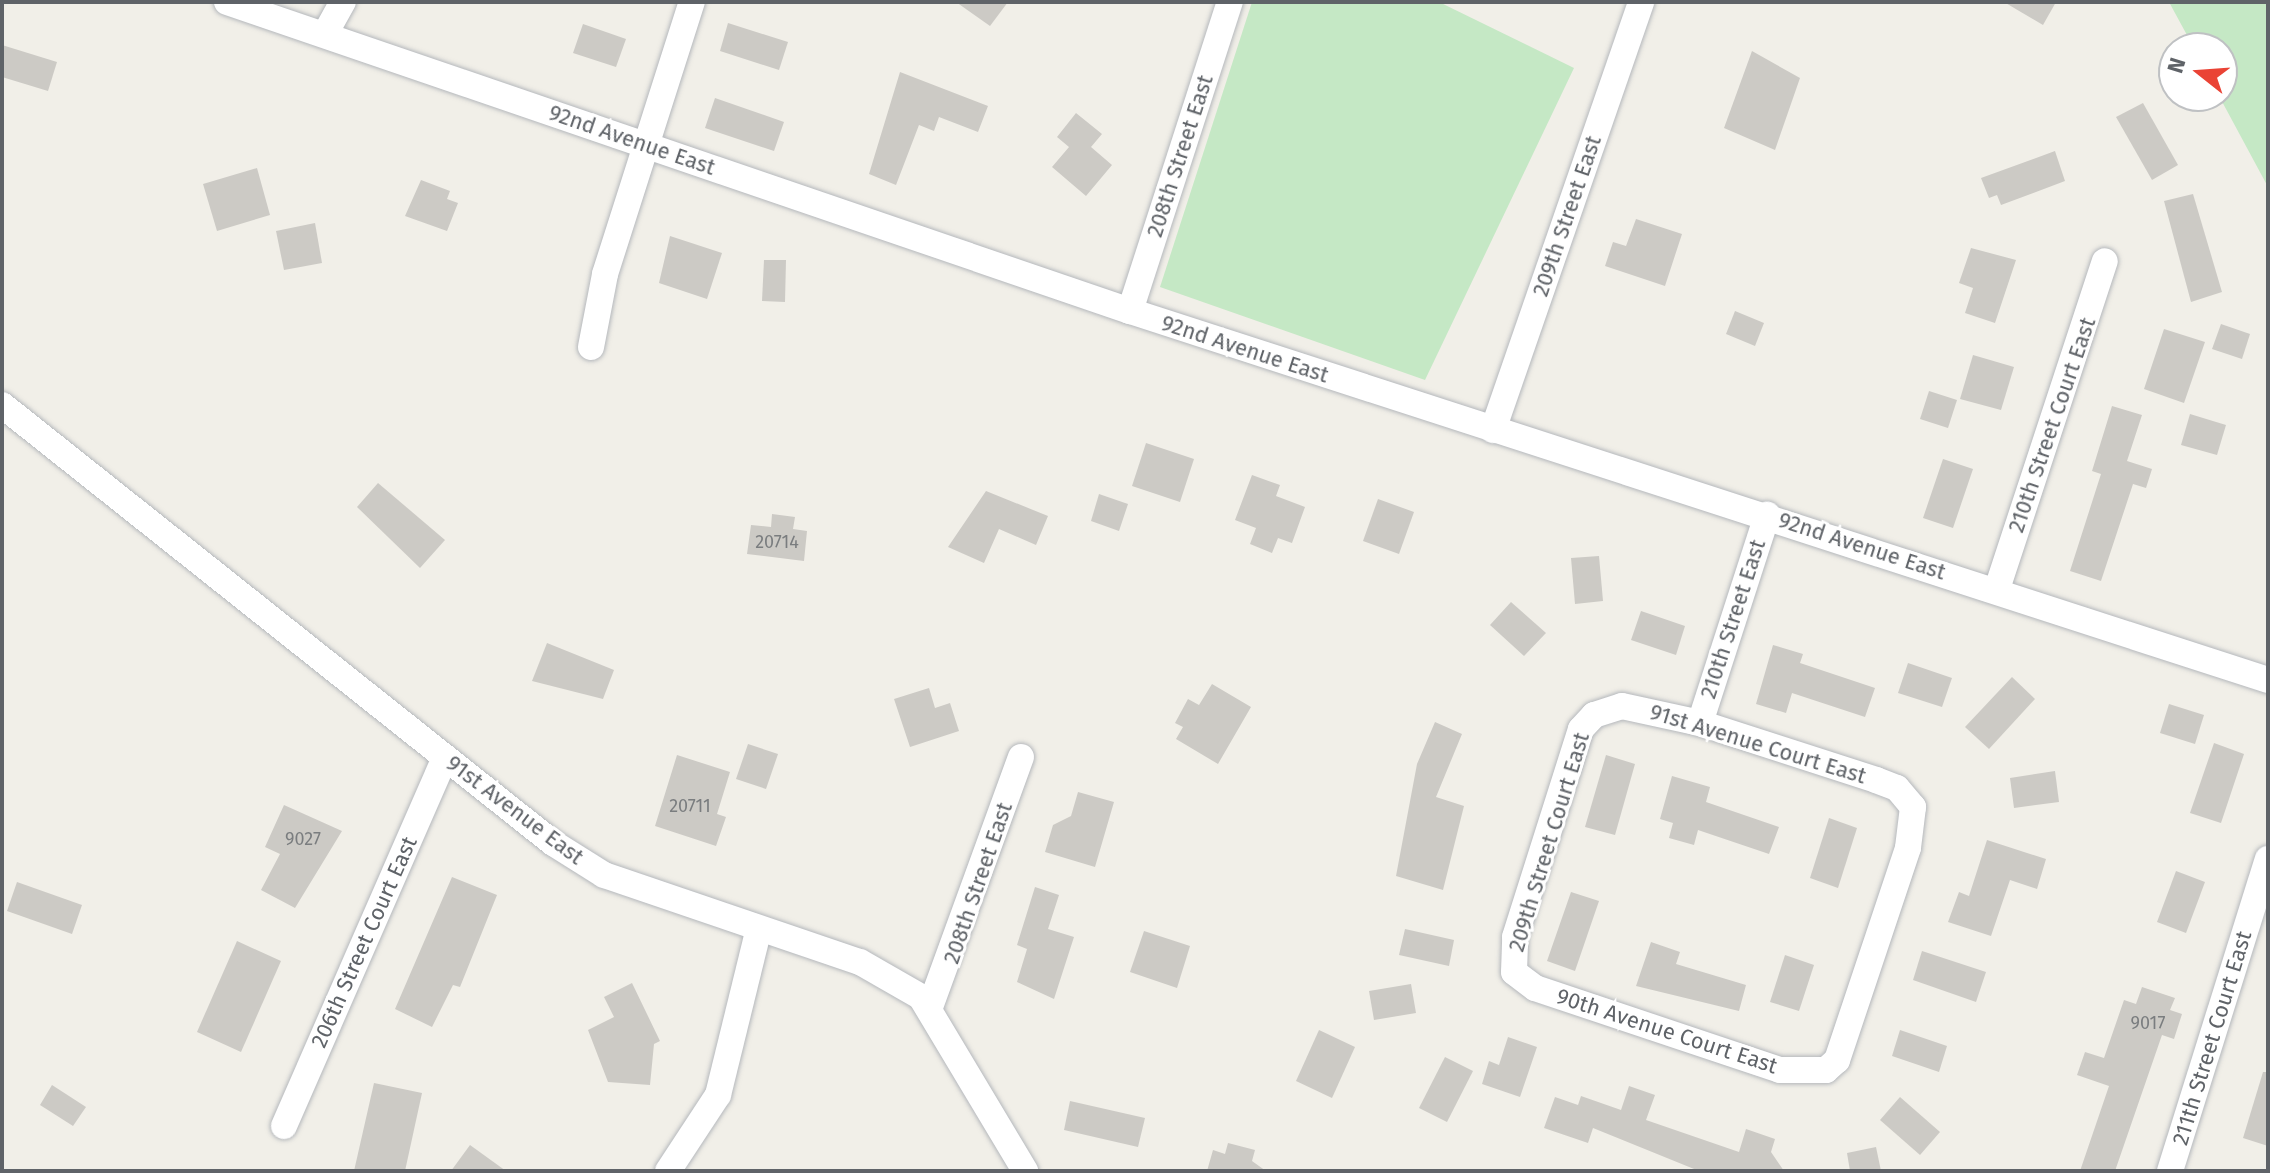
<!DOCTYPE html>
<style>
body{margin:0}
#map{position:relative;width:2270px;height:1173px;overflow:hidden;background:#f1efe8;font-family:"Fira Sans",sans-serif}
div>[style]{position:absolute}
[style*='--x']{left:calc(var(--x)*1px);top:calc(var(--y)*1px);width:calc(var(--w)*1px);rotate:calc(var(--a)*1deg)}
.green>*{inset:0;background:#c5e8c5}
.building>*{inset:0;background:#cccac5}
.roads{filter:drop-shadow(0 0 2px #b5b8bc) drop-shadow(0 0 2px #b5b8bc)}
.minor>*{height:26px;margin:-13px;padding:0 13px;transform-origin:13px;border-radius:13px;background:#fff}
span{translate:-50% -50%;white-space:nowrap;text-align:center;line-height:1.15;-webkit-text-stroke:6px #fff;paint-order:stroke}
.number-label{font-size:18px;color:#7a7d7f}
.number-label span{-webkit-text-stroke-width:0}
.street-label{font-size:22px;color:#5f6368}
.frame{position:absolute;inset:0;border:4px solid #5f6368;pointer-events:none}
.north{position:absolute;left:2158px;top:32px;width:80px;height:80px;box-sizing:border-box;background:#fff;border:2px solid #bfc1c3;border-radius:50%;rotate:287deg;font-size:22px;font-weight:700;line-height:32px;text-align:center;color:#5f6368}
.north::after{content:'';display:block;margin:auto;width:28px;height:36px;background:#ea4335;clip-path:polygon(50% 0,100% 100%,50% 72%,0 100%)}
</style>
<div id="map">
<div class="green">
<div style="clip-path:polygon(1252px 2px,1439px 2px,1574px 68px,1425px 380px,1160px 287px)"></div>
<div style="clip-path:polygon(2169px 2px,2268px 2px,2268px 187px,2219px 96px,2222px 48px,2194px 48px)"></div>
</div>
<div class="building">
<div style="clip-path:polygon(956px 2px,1008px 2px,990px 26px)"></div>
<div style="clip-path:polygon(2004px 2px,2056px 2px,2043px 25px)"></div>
<div style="clip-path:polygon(728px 23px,788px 42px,779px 70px,720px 51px)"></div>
<div style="clip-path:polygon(583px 24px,626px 39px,616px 67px,573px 53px)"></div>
<div style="clip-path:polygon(2px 45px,57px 62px,48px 91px,2px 77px)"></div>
<div style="clip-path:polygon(1752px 51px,1800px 78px,1775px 150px,1724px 128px)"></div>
<div style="clip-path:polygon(900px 72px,988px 106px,978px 132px,939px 117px,934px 131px,919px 125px,896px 185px,869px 174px)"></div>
<div style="clip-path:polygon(715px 98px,784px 122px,774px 151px,705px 128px)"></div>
<div style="clip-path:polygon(2143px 103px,2178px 165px,2152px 180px,2116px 117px)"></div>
<div style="clip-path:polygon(1076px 113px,1102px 134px,1091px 147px,1112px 165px,1086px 196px,1052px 167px,1069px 147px,1057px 137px)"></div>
<div style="clip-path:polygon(2055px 151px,2065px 181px,2001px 205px,1997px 195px,1989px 198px,1981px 178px)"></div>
<div style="clip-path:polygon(257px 168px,270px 215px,217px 231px,203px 184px)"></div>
<div style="clip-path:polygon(421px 180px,450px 191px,447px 199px,458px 203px,447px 231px,405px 216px)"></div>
<div style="clip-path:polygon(2193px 194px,2222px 292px,2191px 302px,2164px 201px)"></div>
<div style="clip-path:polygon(1636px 219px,1682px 234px,1665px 286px,1605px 266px,1613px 242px,1626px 246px)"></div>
<div style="clip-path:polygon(315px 223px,322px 263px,284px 270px,276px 231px)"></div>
<div style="clip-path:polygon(670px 236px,722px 253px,707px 299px,659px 283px)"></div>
<div style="clip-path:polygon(1971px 248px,2016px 260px,1995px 323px,1965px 313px,1973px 288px,1959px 283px)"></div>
<div style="clip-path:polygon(764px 260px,786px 260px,785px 302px,762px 301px)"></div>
<div style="clip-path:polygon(1735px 311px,1764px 323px,1755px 346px,1726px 334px)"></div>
<div style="clip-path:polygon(2221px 324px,2250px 334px,2242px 359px,2212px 349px)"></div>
<div style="clip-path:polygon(2164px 329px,2205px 342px,2184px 403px,2144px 389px)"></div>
<div style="clip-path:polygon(1973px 355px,2014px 367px,2001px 410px,1960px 399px)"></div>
<div style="clip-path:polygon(1929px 391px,1957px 400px,1948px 428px,1920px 419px)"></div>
<div style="clip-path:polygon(2112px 406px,2142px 415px,2127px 461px,2152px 469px,2146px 488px,2133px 484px,2101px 581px,2070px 571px,2101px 474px,2092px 471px)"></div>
<div style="clip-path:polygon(2190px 414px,2226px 425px,2217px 455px,2181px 445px)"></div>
<div style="clip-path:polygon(1146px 443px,1194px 459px,1180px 502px,1132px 486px)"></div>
<div style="clip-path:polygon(1943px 459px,1973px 469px,1953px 528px,1923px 518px)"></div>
<div style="clip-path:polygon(1252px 475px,1280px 485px,1276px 496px,1305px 507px,1292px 543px,1278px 538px,1272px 553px,1250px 544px,1256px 528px,1235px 520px)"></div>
<div style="clip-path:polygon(378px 483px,445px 540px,420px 568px,357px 507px)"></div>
<div style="clip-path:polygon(986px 491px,1048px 516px,1036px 545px,999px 529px,984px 563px,948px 547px)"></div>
<div style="clip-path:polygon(1099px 494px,1128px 504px,1119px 531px,1091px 521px)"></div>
<div style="clip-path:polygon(1378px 499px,1414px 512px,1399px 554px,1363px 541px)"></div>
<div style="clip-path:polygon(772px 514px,795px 517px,793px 529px,807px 531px,804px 561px,747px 554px,751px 525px,771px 527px)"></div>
<div style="clip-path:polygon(1599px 556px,1603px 601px,1575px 604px,1571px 558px)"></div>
<div style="clip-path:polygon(1511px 602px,1546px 633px,1524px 656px,1490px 625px)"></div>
<div style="clip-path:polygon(1641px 611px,1685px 626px,1676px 655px,1631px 640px)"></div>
<div style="clip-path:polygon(547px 643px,614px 670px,603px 699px,532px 681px)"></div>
<div style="clip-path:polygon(1773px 645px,1803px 654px,1800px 663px,1875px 688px,1865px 717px,1792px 693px,1786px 713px,1756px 704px)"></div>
<div style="clip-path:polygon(1908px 663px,1952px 678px,1942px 707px,1898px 693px)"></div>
<div style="clip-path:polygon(2012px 677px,2035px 699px,1989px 749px,1965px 727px)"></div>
<div style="clip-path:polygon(1212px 684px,1251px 707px,1218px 764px,1176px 739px,1183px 727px,1175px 723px,1188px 699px,1199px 705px)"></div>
<div style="clip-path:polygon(929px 688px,935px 708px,950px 703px,959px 731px,910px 747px,894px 699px)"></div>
<div style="clip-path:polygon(2169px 704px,2204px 715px,2195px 744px,2160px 733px)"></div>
<div style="clip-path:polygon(1435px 722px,1462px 734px,1436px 797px,1464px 806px,1443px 890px,1396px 876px,1417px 764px)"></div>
<div style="clip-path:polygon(2214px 743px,2244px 754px,2221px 823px,2190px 813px)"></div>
<div style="clip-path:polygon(748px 744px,778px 754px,766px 789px,736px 779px)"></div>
<div style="clip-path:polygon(677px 755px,730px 772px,717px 814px,726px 817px,716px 846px,655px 826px)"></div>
<div style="clip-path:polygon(1606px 755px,1635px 764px,1615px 835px,1585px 827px)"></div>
<div style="clip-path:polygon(2055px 771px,2059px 802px,2014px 808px,2010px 778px)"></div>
<div style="clip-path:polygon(1672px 776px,1710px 787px,1706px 802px,1779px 827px,1769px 854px,1698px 830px,1694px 845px,1669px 838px,1673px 823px,1660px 819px)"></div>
<div style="clip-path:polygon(1078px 792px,1114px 802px,1095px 867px,1045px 852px,1053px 825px,1071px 816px)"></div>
<div style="clip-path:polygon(284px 805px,342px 831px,295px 908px,261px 890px,280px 854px,265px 847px)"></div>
<div style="clip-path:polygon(1829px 818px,1857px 828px,1838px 888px,1810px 878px)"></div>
<div style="clip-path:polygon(1987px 840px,2046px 859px,2037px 889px,2010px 880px,1991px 936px,1948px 922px,1959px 892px,1969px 896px)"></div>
<div style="clip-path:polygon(2176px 871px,2205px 882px,2186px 933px,2157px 922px)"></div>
<div style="clip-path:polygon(452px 877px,497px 895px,460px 987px,453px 985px,432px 1027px,395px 1009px)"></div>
<div style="clip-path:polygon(17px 882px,82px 905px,72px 934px,7px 911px)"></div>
<div style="clip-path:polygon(1035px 887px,1059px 895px,1048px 929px,1074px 937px,1054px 999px,1017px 982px,1027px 949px,1017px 945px)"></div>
<div style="clip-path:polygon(1571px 892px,1599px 901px,1575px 971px,1547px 961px)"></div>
<div style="clip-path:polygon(1405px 929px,1454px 940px,1449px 966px,1399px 955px)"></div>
<div style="clip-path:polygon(1144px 931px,1190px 946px,1177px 988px,1130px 972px)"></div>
<div style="clip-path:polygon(237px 941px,281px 961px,241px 1052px,197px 1032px)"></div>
<div style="clip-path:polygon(1651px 942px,1680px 952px,1676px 964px,1746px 985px,1739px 1011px,1636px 986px)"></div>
<div style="clip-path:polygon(1922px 951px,1986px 972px,1976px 1002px,1913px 980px)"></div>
<div style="clip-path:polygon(1785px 955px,1814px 965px,1799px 1011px,1770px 1002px)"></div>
<div style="clip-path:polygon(632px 983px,660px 1041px,654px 1044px,650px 1085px,608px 1082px,588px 1030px,614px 1017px,604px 997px)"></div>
<div style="clip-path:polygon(1411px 984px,1416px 1013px,1374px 1020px,1369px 991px)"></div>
<div style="clip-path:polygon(2142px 987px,2175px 998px,2170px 1010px,2182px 1014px,2174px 1039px,2162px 1035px,2115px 1171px,2080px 1171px,2109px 1086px,2077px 1075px,2085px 1052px,2104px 1058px,2124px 1000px,2136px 1004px)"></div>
<div style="clip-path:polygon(1319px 1030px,1355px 1047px,1332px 1098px,1296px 1081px)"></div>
<div style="clip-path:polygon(1900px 1030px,1947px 1046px,1939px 1072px,1892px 1056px)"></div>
<div style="clip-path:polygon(1508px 1037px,1537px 1047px,1520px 1097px,1482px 1084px,1489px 1061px,1499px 1065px)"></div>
<div style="clip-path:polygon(1445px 1057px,1473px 1071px,1447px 1122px,1419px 1108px)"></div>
<div style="clip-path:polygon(2263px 1072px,2268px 1072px,2268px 1146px,2243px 1138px)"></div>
<div style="clip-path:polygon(374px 1083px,422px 1093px,405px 1171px,354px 1171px)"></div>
<div style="clip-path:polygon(52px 1085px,86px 1107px,73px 1126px,40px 1105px)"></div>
<div style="clip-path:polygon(1629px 1086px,1655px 1095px,1646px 1120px,1739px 1152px,1746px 1129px,1775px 1139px,1771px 1152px,1784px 1171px,1699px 1171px,1593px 1128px,1588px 1143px,1544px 1128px,1555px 1097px,1578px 1105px,1581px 1096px,1621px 1110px)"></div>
<div style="clip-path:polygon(1900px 1097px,1940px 1132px,1920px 1155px,1880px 1120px)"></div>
<div style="clip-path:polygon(1070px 1101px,1145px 1118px,1138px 1147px,1064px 1130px)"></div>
<div style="clip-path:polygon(1228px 1143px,1255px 1150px,1252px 1161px,1266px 1171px,1207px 1171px,1213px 1150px,1225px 1154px)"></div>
<div style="clip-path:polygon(470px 1145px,506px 1171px,451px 1171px)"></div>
<div style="clip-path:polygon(1876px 1147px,1881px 1171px,1850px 1171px,1847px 1153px)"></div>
</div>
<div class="roads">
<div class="minor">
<div style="--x:227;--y:2;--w:954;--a:18.89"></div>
<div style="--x:1130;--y:311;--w:1196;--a:17.97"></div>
<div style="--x:325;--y:34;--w:37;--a:-61"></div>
<div style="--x:1130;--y:311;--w:325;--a:-72.1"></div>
<div style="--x:591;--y:347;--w:74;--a:-79.1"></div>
<div style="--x:605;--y:274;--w:286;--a:-72.3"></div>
<div style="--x:2;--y:405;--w:704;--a:38.48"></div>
<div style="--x:553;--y:843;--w:60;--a:32.1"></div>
<div style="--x:604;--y:875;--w:270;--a:18.8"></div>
<div style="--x:860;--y:962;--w:70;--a:29.8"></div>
<div style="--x:921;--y:997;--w:203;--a:59.1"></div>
<div style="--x:1493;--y:430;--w:453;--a:-70.9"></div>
<div style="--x:1997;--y:589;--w:345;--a:-71.8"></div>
<div style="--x:1622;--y:706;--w:80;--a:12.3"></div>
<div style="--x:1700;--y:723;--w:185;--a:17.9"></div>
<div style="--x:1876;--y:780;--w:22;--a:21"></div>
<div style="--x:1897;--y:788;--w:25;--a:50"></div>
<div style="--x:1913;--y:807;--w:41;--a:97"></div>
<div style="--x:1908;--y:848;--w:224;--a:108.5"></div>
<div style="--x:1837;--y:1060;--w:15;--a:138"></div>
<div style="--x:1826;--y:1070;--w:46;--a:180"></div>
<div style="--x:1780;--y:1070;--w:258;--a:-161.5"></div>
<div style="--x:1535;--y:988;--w:26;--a:-143"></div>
<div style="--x:1514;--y:972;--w:35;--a:-88"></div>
<div style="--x:1515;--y:937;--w:218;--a:-72.4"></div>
<div style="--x:1581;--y:729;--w:19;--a:-47"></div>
<div style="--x:1594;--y:715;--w:29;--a:-18"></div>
<div style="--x:1700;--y:723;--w:219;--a:-72.1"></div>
<div style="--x:930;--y:1007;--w:266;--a:-70"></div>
<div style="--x:284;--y:1126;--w:402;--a:-66.4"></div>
<div style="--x:668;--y:1171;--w:91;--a:-56.7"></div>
<div style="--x:718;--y:1095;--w:168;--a:-76.2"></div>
<div style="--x:2170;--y:1171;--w:327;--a:-72.6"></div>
</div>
</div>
<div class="number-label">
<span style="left:777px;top:542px">20714</span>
<span style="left:690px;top:806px">20711</span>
<span style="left:303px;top:839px">9027</span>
<span style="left:2148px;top:1023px">9017</span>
</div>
<div class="street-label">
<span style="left:632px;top:140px;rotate:19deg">92nd Avenue East</span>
<span style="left:1180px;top:156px;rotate:-72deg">208th Street East</span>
<span style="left:1567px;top:216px;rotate:-71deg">209th Street East</span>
<span style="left:1245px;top:349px;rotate:18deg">92nd Avenue East</span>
<span style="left:2052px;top:425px;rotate:-71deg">210th Street Court East</span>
<span style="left:1862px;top:546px;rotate:18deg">92nd Avenue East</span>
<span style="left:1733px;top:619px;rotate:-72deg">210th Street East</span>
<span style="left:1758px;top:744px;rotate:17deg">91st Avenue Court East</span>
<span style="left:515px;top:810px;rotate:37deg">91st Avenue East</span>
<span style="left:1549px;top:842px;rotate:-73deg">209th Street Court East</span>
<span style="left:978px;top:883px;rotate:-71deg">208th Street East</span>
<span style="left:364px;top:942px;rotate:-66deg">206th Street Court East</span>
<span style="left:1667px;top:1031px;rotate:18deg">90th Avenue Court East</span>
<span style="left:2212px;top:1038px;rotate:-73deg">211th Street Court East</span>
</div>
<div class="frame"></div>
<div class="north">N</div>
</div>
